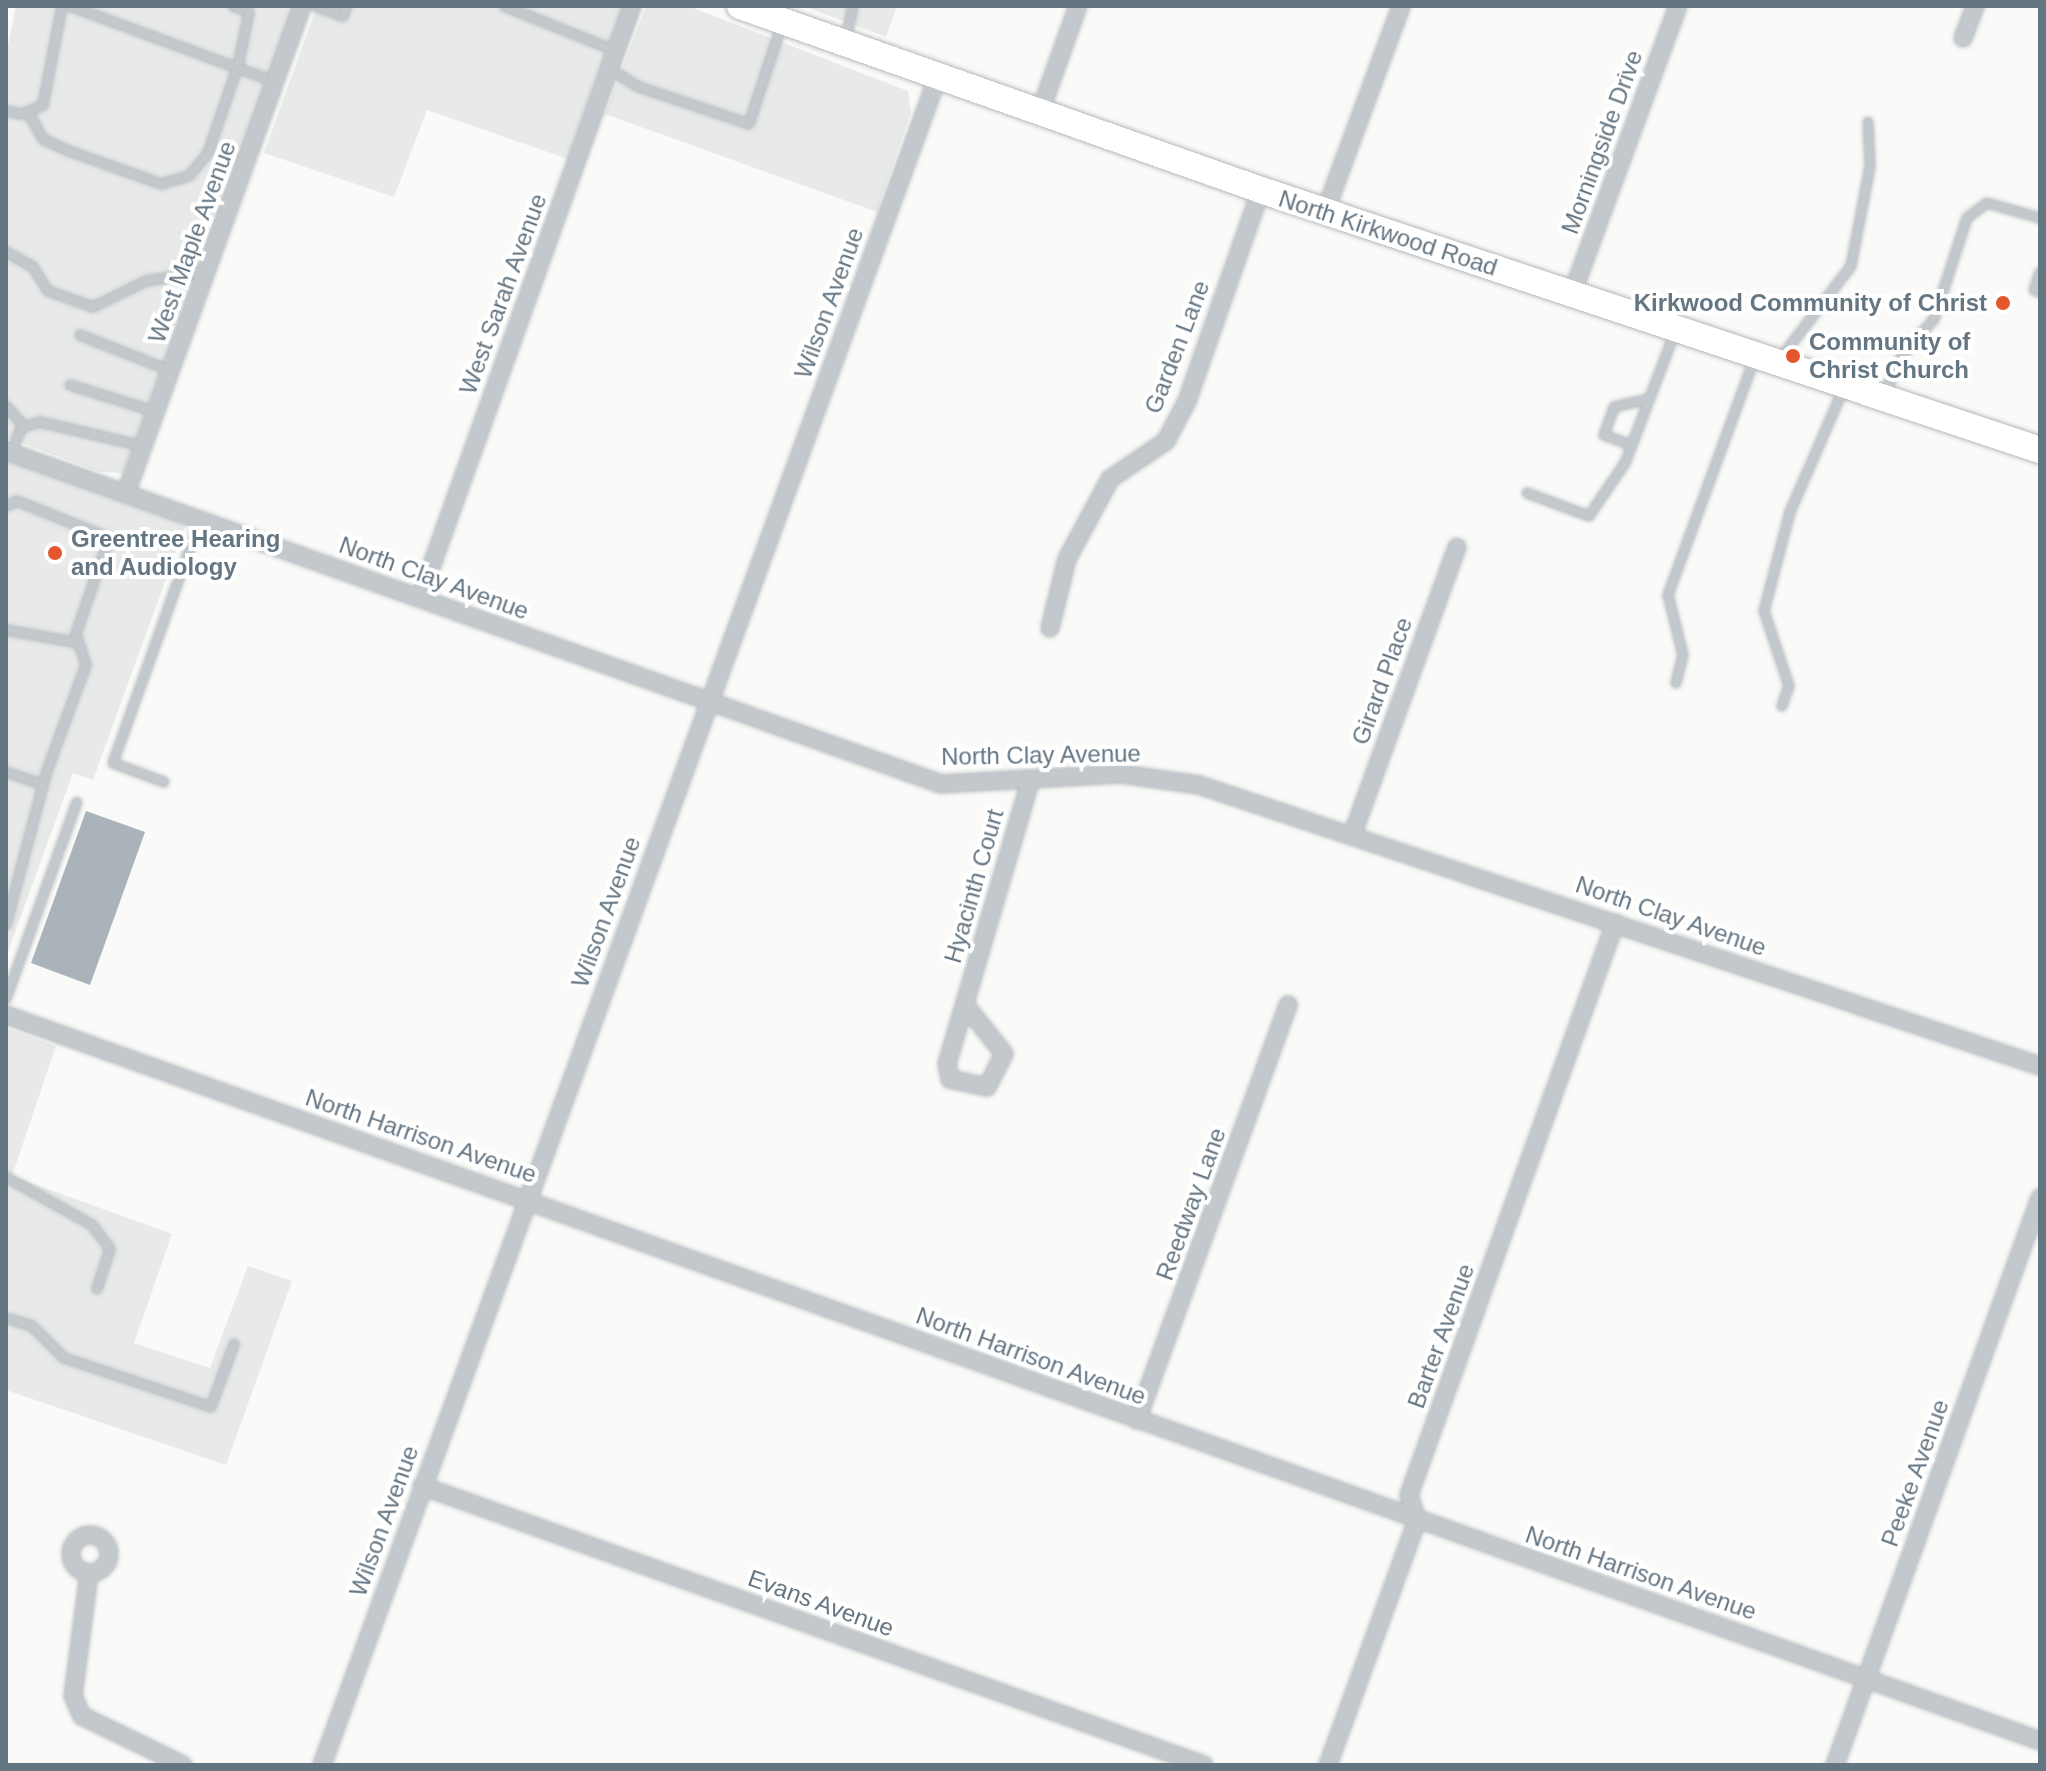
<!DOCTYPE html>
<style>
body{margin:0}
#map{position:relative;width:2046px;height:1771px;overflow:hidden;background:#fafaf8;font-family:Arial,sans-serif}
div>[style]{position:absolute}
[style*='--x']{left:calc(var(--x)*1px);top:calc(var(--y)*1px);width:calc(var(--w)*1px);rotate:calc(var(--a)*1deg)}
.built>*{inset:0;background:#e8e9e9}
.building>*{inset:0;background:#aab3b9}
.roads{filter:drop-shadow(0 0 2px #b5babe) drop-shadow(0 0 2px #b5babe)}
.lane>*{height:8px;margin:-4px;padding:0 4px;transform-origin:4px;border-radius:4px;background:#c3c8cc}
.street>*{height:16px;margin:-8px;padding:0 8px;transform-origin:8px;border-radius:8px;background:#c3c8cc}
.street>.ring{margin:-8px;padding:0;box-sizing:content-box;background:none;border:16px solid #c3c8cc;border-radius:50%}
.primary>*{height:26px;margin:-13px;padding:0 13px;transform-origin:13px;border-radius:13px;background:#fff}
.dots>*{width:22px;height:22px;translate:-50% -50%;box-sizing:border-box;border:4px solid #fff;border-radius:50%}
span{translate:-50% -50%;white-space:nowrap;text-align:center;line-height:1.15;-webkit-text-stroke:8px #fff;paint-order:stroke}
.street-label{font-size:24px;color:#657683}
.poi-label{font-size:24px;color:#657683;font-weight:700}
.right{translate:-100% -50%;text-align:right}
.left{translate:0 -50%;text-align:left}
.frame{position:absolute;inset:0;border:8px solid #657683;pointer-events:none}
</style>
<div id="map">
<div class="built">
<div style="clip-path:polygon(16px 6px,296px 6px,123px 473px,100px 472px,6px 437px,6px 55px)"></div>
<div style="clip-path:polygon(317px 6px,623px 6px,568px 159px,427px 110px,394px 197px,264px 153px)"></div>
<div style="clip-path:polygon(646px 6px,688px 6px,908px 91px,911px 112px,877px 212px,605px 114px)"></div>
<div style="clip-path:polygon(803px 6px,897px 6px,886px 37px)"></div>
<div style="clip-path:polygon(6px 458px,186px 524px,93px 780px,73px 773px,6px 957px)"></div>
<div style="clip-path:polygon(6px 1028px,56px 1046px,12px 1176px,172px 1234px,134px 1343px,210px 1368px,248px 1266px,292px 1281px,226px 1465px,6px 1390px)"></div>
</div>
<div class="building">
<div style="clip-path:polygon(86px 811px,145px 832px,90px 985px,31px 963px)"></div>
</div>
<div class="roads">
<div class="lane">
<div style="--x:70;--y:6;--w:219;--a:20.3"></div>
<div style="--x:315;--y:6;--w:30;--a:20"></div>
<div style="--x:343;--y:16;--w:11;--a:-68"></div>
<div style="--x:504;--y:6;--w:121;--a:21.9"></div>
<div style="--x:846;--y:39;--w:34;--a:-78"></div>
<div style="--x:610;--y:69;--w:34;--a:32"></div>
<div style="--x:639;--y:87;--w:116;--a:18.6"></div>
<div style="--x:749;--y:124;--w:102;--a:-71.7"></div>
<div style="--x:6;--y:111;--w:16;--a:11"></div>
<div style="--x:22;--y:114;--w:23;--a:-23"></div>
<div style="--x:43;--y:105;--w:101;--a:-79.1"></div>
<div style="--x:28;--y:112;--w:31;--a:61"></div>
<div style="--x:43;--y:139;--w:29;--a:25"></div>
<div style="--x:69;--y:151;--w:98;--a:19.7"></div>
<div style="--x:161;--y:184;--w:29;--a:-16"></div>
<div style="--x:189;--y:176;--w:30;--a:-50"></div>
<div style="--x:208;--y:153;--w:92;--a:-71"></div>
<div style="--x:238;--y:66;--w:55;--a:-78.5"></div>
<div style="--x:249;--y:12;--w:17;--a:-159"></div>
<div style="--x:6;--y:252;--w:31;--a:29"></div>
<div style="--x:33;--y:267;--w:28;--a:58"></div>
<div style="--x:48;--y:291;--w:48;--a:19.6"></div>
<div style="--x:93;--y:307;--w:59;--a:-26.1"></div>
<div style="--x:146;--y:281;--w:60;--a:-8.7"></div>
<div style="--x:2040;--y:272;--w:19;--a:108"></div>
<div style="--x:2034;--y:290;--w:6;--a:18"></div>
<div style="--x:80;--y:335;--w:98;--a:21.6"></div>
<div style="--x:1780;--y:359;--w:117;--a:-52.6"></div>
<div style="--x:1851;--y:266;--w:102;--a:-79.2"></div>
<div style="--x:1870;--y:166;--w:44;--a:-92.6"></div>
<div style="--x:70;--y:385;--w:90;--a:17.4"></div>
<div style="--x:1884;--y:395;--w:43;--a:-65.2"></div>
<div style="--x:1902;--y:356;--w:49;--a:-49.1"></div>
<div style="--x:1934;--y:319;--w:106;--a:-71.9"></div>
<div style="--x:1967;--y:218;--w:25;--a:-37"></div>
<div style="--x:1987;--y:203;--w:55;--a:15.8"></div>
<div style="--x:6;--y:406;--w:27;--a:48"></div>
<div style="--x:1631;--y:445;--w:29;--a:-160"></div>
<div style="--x:1604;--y:435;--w:30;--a:-70"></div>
<div style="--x:1614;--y:407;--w:35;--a:-13"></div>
<div style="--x:11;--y:452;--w:26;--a:-67"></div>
<div style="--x:21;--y:428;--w:20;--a:-18"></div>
<div style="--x:40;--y:422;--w:106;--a:13.1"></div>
<div style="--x:1527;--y:493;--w:66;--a:20.4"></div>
<div style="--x:1589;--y:516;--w:64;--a:-55.8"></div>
<div style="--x:1625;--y:463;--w:140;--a:-69.1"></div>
<div style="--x:6;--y:506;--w:12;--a:-24"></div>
<div style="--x:17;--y:501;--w:99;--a:21.9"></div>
<div style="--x:109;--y:538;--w:102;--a:109"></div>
<div style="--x:76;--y:634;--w:33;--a:72"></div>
<div style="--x:86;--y:665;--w:116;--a:110.2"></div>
<div style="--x:46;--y:774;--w:156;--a:104.8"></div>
<div style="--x:6;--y:630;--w:74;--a:10.1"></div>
<div style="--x:1676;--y:683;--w:29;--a:-76"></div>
<div style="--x:1683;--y:655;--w:62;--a:-104"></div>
<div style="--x:1668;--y:595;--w:250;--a:-69.9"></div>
<div style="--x:1782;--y:706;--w:21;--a:-71"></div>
<div style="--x:1789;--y:686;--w:79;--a:-108.4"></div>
<div style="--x:1764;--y:611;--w:102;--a:-75.3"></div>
<div style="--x:1790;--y:512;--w:133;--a:-66.5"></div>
<div style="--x:6;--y:772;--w:39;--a:19"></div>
<div style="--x:164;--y:782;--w:54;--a:-159.6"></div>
<div style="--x:113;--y:763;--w:258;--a:-70.3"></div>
<div style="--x:6;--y:999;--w:209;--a:-70.2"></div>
<div style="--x:6;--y:1177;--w:98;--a:29.2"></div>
<div style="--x:92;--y:1225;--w:30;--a:53"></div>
<div style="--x:110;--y:1249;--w:42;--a:108"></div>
<div style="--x:6;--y:1318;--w:27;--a:17"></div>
<div style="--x:32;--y:1326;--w:45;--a:45"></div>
<div style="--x:64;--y:1358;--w:155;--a:18.4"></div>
<div style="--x:211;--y:1407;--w:67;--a:-69.9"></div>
</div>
<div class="street">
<div style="--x:1963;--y:38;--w:34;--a:-69"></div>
<div style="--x:1040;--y:112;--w:113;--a:-70.3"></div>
<div style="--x:1325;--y:212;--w:220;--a:-69.7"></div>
<div style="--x:1572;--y:294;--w:307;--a:-69.8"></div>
<div style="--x:6;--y:451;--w:993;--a:19.6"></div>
<div style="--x:941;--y:784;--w:180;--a:-3.2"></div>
<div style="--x:1121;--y:774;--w:79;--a:8"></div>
<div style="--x:1199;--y:785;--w:887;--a:18.48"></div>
<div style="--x:126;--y:493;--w:518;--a:-70.13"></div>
<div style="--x:420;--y:598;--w:629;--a:-70.3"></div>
<div style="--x:1050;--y:628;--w:71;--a:-76.2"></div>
<div style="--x:1067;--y:559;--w:91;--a:-61.7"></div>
<div style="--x:1110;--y:479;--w:68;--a:-34.2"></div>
<div style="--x:1166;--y:441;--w:45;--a:-62.3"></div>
<div style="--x:1187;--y:401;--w:224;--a:-70.7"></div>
<div style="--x:1353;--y:833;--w:304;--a:-70"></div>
<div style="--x:966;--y:1006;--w:61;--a:51.6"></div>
<div style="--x:1004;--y:1054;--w:37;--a:117"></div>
<div style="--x:987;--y:1087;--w:38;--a:-168"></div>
<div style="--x:950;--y:1079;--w:15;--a:-101"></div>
<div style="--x:947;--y:1064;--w:297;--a:-73.6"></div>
<div style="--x:6;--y:1015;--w:2160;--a:19.64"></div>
<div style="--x:1137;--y:1420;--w:442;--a:-70"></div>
<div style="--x:422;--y:1486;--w:830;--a:19.64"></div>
<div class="ring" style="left:71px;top:1535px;width:22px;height:22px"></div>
<div style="--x:89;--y:1573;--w:124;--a:97.4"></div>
<div style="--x:73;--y:1696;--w:22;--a:66"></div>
<div style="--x:82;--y:1716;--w:112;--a:25.9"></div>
<div style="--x:322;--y:1765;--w:1798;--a:-69.96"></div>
<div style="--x:1328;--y:1765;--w:261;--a:-70"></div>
<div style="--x:1417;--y:1520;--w:26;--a:-108"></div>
<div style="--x:1409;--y:1495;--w:608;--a:-70.19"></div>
<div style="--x:1835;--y:1765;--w:603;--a:-70.12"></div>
</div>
<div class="primary">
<div style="--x:740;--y:6;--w:553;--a:19.45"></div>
<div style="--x:1261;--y:190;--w:821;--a:18.46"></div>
</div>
</div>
<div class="dots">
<div style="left:2003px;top:303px;background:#e4572e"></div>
<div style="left:1793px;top:356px;background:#e4572e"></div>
<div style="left:55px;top:553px;background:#e4572e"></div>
</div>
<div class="street-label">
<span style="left:1602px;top:142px;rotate:-70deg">Morningside Drive</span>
<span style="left:1388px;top:233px;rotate:18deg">North Kirkwood Road</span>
<span style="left:192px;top:242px;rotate:-70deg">West Maple Avenue</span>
<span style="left:503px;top:294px;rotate:-70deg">West Sarah Avenue</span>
<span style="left:829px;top:303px;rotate:-70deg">Wilson Avenue</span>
<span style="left:1177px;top:347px;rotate:-69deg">Garden Lane</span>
<span style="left:434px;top:578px;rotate:20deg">North Clay Avenue</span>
<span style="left:1382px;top:681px;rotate:-70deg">Girard Place</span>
<span style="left:1041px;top:755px;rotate:-1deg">North Clay Avenue</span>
<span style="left:974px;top:886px;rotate:-74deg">Hyacinth Court</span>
<span style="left:606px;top:912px;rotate:-70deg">Wilson Avenue</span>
<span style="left:1671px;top:916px;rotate:19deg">North Clay Avenue</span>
<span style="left:421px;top:1136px;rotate:19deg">North Harrison Avenue</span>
<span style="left:1191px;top:1204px;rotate:-70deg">Reedway Lane</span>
<span style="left:1441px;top:1336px;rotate:-70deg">Barter Avenue</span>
<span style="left:1031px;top:1356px;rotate:20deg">North Harrison Avenue</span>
<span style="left:1915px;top:1473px;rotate:-70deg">Peeke Avenue</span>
<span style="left:384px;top:1521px;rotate:-70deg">Wilson Avenue</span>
<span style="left:1641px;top:1573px;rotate:19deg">North Harrison Avenue</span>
<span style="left:821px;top:1603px;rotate:20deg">Evans Avenue</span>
</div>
<div class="poi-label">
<span class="right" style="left:1987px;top:303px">Kirkwood Community of Christ</span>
<span class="left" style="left:1809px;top:356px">Community of<br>Christ Church</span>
<span class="left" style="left:71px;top:553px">Greentree Hearing<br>and Audiology</span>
</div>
<div class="frame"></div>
</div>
